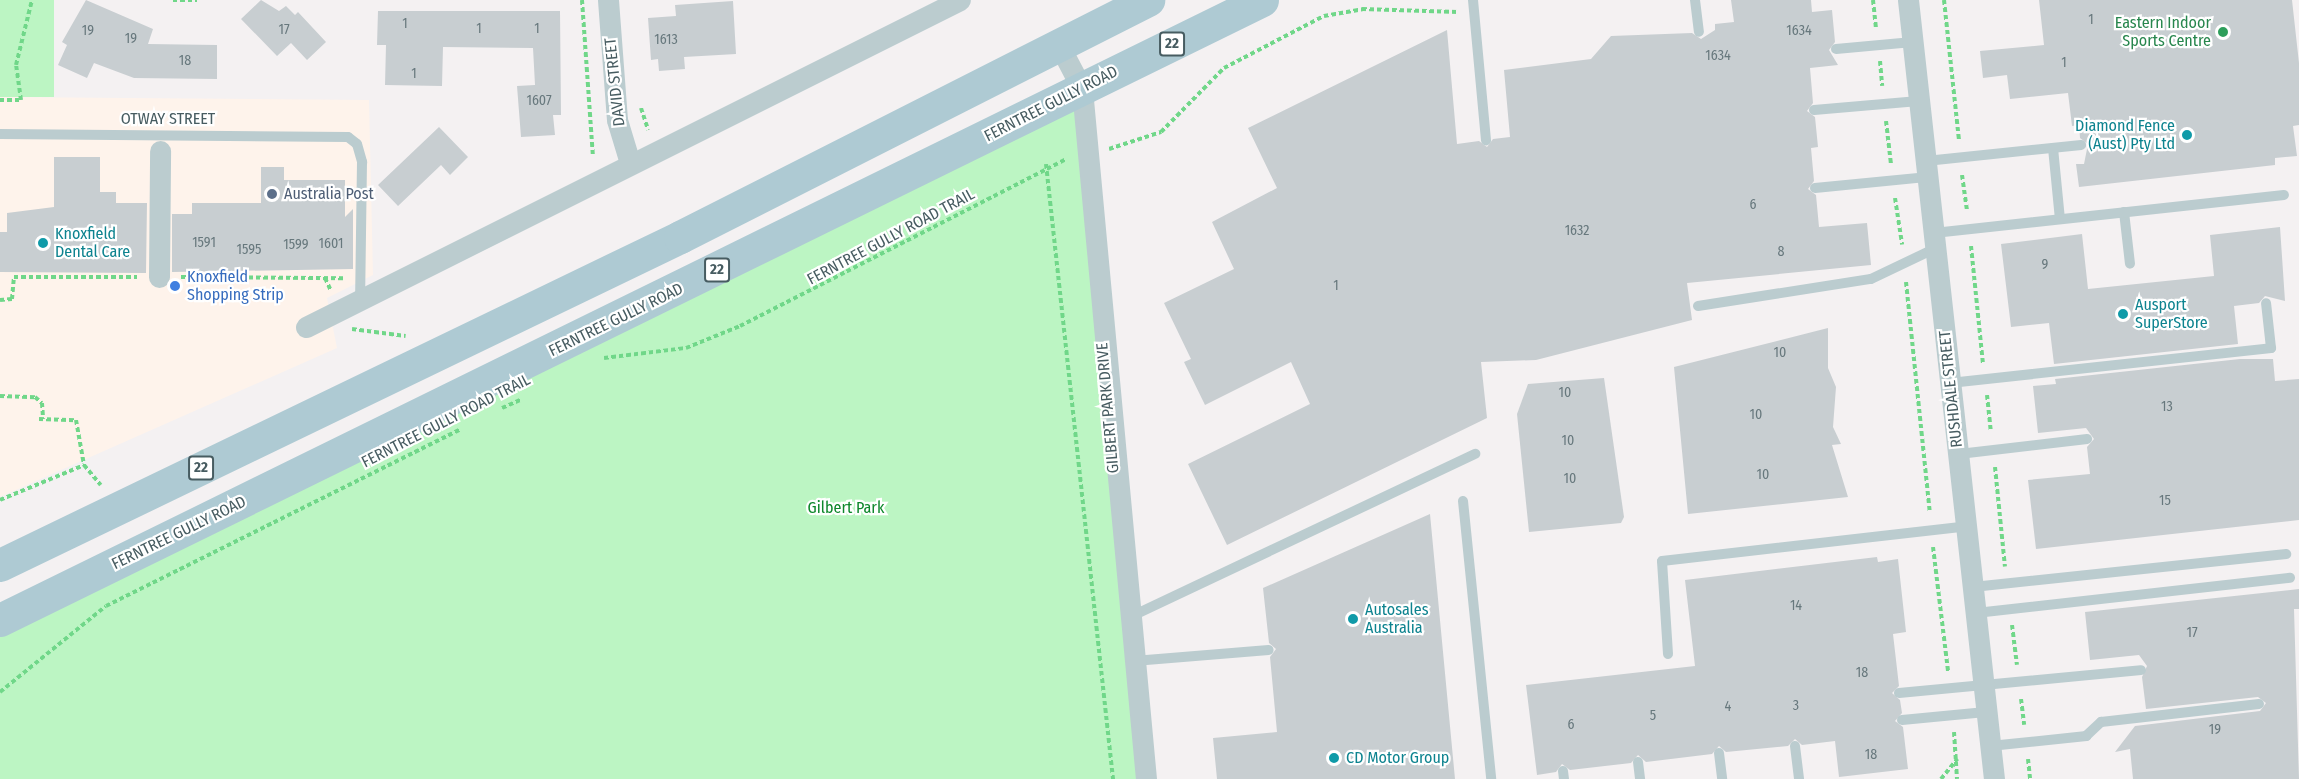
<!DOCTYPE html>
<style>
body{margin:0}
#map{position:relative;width:2299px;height:779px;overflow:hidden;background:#f4f1f2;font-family:"Fira Sans Condensed",sans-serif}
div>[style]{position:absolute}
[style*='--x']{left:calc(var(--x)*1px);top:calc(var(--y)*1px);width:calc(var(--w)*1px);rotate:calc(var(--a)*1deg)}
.commercial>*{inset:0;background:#fef3eb}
.green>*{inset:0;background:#bcf5c3}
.building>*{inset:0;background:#c8ced1}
.path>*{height:4px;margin-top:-2px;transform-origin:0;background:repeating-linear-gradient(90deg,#70d789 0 4.5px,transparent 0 7.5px)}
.lane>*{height:10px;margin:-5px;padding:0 5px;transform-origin:5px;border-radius:5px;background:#bbcccf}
.street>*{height:21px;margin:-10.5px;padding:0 10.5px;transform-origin:10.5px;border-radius:10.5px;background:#bbcccf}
.primary>*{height:33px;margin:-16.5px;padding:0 16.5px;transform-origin:16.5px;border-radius:16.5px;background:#aecad3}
.dots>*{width:16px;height:16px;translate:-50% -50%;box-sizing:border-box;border:3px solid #fff;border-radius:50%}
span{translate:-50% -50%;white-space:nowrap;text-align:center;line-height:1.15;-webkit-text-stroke:4.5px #fff;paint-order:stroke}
.number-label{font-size:14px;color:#67787d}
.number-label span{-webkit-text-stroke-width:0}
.shield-label span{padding:2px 4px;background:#fff;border:2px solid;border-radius:4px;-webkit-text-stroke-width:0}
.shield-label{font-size:15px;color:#475c61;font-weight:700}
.leisure-label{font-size:16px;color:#27864d}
.right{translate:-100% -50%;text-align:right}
.street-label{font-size:16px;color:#475c61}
.culture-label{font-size:16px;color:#0d838f}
.left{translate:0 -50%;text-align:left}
.service-label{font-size:16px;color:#4e5e75}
.shop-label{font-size:16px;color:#366cbe}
.park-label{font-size:16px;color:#0d872a}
</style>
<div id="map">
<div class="commercial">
<div style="clip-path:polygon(0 97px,369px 100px,373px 275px,327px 298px,337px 348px,0 497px)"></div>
</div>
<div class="green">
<div style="clip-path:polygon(0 0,54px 0,54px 97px,0 97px)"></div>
<div style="clip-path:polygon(1082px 89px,1146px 779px,0 779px,0 620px)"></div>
</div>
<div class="building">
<div style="clip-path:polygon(86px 0,153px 29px,148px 44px,217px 45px,217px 79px,134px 78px,94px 63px,87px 78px,58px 65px,67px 45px,62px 42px)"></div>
<div style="clip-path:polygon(261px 0,279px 11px,286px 6px,295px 15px,298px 12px,326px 42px,307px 60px,291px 43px,277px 56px,241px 19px)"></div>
<div style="clip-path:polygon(1731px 0,1811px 0,1812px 12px,1832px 10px,1835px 42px,1829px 50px,1838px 65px,1810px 68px,1813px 103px,1807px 111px,1815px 117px,1818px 147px,1811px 148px,1814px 181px,1808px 189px,1816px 195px,1819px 227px,1867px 223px,1871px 265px,1687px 283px,1692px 320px,1536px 360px,1481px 362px,1487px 418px,1227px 545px,1188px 464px,1310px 404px,1291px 362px,1205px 405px,1184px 362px,1191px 359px,1164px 303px,1234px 269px,1212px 222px,1277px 188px,1248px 128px,1447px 30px,1457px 144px,1479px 141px,1487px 147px,1493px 139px,1510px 137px,1504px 70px,1591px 59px,1611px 36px,1692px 33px,1701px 39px,1715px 30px,1715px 24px,1734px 22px)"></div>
<div style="clip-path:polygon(2039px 0,2292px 0,2299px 63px,2299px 125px,2293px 126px,2297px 156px,2275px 158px,2275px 165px,2079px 187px,2076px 164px,2084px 164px,2088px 144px,2080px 138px,2079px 125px,2072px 126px,2068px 93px,2010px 99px,2007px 75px,1983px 78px,1980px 51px,2044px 45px)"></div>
<div style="clip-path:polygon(733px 1px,736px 54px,684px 57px,685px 69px,659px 71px,658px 59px,651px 60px,648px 18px,676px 16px,675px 5px)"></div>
<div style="clip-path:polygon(378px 11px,560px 11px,561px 115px,553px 115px,555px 135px,521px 137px,517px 86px,535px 85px,533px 48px,443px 47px,442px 86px,385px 85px,386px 45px,377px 45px)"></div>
<div style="clip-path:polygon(439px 127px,468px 157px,450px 175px,441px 165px,398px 206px,378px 185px)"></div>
<div style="clip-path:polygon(54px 157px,100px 157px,100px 192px,116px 192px,116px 203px,147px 203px,146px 273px,0 272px,0 232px,7px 232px,7px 213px,54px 207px)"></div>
<div style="clip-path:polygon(261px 167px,284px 167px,284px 180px,345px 180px,345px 217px,353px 209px,353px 269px,172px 272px,172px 214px,192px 214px,192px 203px,261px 203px)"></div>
<div style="clip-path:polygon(2280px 227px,2285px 301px,2265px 296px,2259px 303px,2234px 306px,2238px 344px,2054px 364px,2049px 323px,2011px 327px,2001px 244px,2082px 234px,2088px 289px,2214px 276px,2210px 235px)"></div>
<div style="clip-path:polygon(1828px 328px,1828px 368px,1836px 387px,1833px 427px,1841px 444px,1832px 445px,1848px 497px,1688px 514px,1674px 367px)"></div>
<div style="clip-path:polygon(2240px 359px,2273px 359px,2275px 381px,2299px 379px,2299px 520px,2036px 549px,2028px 480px,2090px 474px,2087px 447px,2094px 439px,2086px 428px,2038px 433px,2033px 386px,2056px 384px,2055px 379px)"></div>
<div style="clip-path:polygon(1604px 378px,1624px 517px,1621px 523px,1529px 532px,1517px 414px,1528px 384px)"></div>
<div style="clip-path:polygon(1430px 514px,1455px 779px,1217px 779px,1213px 738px,1277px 732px,1270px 657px,1276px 649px,1269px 643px,1263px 588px)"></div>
<div style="clip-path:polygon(1877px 557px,1878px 562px,1898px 559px,1906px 632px,1893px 634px,1899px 686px,1892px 693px,1900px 700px,1902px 713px,1895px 721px,1903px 727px,1908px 769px,1839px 777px,1835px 741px,1802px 745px,1795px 739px,1788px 746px,1726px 752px,1719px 746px,1712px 754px,1646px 762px,1638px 755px,1631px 763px,1570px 770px,1562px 764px,1556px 772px,1537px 775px,1526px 685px,1695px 666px,1685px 580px)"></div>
<div style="clip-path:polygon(2299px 589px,2299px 609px,2294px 609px,2299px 779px,2133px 779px,2130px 749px,2115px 752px,2135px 726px,2260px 711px,2266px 703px,2258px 697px,2146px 709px,2142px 677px,2147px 666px,2139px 655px,2090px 660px,2085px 612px)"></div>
</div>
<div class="path">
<div style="--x:173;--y:0;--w:24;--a:0"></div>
<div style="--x:582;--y:0;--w:157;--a:86"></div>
<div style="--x:1873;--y:0;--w:30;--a:84"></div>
<div style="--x:1944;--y:0;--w:141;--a:83.9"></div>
<div style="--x:1880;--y:61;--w:25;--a:85"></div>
<div style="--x:0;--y:100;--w:21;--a:0"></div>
<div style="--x:21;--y:100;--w:35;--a:-98"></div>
<div style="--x:16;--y:65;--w:67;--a:-76.2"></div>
<div style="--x:641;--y:108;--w:23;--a:72"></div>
<div style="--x:1886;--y:121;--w:43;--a:83.4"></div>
<div style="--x:1109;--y:149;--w:55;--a:-18.1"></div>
<div style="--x:1161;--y:132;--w:90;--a:-45.5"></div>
<div style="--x:1224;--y:68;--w:113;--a:-27.5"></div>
<div style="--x:1324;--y:16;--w:39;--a:-10"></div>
<div style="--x:1362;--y:9;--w:96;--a:1.8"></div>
<div style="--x:1046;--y:164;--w:619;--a:83.78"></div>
<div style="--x:1962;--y:175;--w:37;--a:82"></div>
<div style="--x:1895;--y:198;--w:47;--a:81.3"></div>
<div style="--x:1971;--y:246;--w:119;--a:84.2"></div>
<div style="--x:181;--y:277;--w:163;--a:0.4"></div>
<div style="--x:325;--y:278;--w:14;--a:65"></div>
<div style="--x:1906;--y:282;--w:232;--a:84.1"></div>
<div style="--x:0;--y:300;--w:12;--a:-5"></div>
<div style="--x:12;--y:299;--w:22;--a:-85"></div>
<div style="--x:14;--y:277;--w:123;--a:0"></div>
<div style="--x:352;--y:329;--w:54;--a:7.4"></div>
<div style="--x:604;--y:358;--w:83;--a:-7"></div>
<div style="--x:686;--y:348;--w:58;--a:-22.2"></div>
<div style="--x:740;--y:326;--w:366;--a:-27.1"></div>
<div style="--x:1987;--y:395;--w:37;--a:84"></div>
<div style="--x:0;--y:396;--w:35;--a:2"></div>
<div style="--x:35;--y:397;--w:9;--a:41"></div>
<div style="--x:42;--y:403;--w:16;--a:86"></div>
<div style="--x:502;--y:408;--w:20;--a:-24"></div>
<div style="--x:39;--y:419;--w:37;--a:2"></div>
<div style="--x:76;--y:420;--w:46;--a:79.9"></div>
<div style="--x:84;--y:465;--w:26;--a:50"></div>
<div style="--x:1995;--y:467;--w:100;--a:84.3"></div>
<div style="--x:0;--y:500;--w:91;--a:-22.6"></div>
<div style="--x:1933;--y:547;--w:125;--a:83.1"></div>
<div style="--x:2012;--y:625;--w:40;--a:82.9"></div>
<div style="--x:0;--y:692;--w:136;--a:-39.1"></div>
<div style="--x:106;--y:606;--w:397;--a:-26.5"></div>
<div style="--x:2021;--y:699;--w:26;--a:83"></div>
<div style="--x:1954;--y:732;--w:47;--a:86.3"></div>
<div style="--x:2028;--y:759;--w:20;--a:84"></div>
<div style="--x:1941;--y:779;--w:26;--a:-51"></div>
</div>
<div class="lane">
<div style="--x:1473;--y:0;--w:141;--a:84.7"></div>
<div style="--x:1695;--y:0;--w:32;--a:83"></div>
<div style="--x:1836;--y:49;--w:77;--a:-5.2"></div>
<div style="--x:1814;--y:110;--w:105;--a:-4.9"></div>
<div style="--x:0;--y:134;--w:348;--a:0.5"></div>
<div style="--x:348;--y:137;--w:11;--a:38"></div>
<div style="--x:357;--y:144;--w:19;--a:74"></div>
<div style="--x:362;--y:162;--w:136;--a:90.8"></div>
<div style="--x:2053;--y:148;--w:71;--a:84.4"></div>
<div style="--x:1926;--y:161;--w:156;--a:-5.9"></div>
<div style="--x:1815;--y:188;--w:114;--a:-5.6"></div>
<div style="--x:2124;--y:212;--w:52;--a:83.4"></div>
<div style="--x:1934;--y:233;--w:352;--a:-6.2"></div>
<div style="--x:1698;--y:306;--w:175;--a:-8.9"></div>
<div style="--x:1871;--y:279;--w:72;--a:-25.5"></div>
<div style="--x:1950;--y:383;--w:323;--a:-6.2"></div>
<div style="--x:2271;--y:348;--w:45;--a:-96.3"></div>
<div style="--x:1959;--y:454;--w:129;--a:-6.7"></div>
<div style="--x:1463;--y:501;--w:279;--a:84.2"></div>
<div style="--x:1973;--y:587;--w:315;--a:-6"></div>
<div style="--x:1976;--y:613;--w:316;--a:-6.4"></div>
<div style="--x:1130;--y:617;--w:382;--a:-25.3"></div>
<div style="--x:1668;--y:654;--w:93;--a:-93.7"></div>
<div style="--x:1662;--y:561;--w:307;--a:-6.5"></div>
<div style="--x:1134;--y:661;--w:135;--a:-4.7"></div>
<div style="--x:1899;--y:693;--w:243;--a:-5.4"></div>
<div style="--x:1902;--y:720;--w:84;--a:-5.4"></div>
<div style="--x:1795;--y:746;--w:33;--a:83"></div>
<div style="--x:1990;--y:746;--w:97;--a:-5.9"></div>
<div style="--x:2086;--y:736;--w:21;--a:-43"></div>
<div style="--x:2101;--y:722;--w:159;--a:-6.5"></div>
<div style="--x:1719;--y:753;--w:26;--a:83"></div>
<div style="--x:1638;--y:762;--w:17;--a:83"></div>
<div style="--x:1563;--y:771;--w:8;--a:83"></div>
</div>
<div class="street">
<div style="--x:608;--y:0;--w:120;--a:85.7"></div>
<div style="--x:617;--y:120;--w:45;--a:73.2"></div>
<div style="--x:1908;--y:0;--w:784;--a:83.7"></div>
<div style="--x:1058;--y:43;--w:52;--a:62.4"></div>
<div style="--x:1082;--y:89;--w:693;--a:84.7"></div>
<div style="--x:159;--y:277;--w:126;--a:-89.5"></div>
<div style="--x:306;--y:327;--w:731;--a:-26.57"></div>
</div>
<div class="primary">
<div style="--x:0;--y:565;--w:755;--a:-25.75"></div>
<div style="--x:680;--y:237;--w:525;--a:-26.86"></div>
<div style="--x:0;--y:620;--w:1406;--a:-26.16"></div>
</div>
<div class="dots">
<div style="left:2223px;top:32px;background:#2e9e5b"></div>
<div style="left:2187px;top:135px;background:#0f9aa8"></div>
<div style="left:272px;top:194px;background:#5c6f8a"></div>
<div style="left:43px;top:243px;background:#0f9aa8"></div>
<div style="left:175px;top:286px;background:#3f7fe0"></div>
<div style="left:2123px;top:314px;background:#0f9aa8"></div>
<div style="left:1353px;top:619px;background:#0f9aa8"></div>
<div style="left:1334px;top:758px;background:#0f9aa8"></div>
</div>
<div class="number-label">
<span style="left:2091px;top:20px">1</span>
<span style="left:405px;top:24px">1</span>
<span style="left:479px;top:29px">1</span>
<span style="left:537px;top:29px">1</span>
<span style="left:284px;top:30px">17</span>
<span style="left:88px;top:31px">19</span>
<span style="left:1799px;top:31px">1634</span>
<span style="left:131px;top:39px">19</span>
<span style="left:666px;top:40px">1613</span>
<span style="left:1718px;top:56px">1634</span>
<span style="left:185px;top:61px">18</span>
<span style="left:2064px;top:63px">1</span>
<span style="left:414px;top:74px">1</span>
<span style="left:539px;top:101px">1607</span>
<span style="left:1753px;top:205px">6</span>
<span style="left:1577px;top:231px">1632</span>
<span style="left:204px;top:243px">1591</span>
<span style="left:331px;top:244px">1601</span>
<span style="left:296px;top:245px">1599</span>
<span style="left:249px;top:250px">1595</span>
<span style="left:1781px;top:252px">8</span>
<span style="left:2045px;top:265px">9</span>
<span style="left:1336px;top:286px">1</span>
<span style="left:1780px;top:353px">10</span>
<span style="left:1565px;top:393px">10</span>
<span style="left:2167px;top:407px">13</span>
<span style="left:1756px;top:415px">10</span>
<span style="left:1568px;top:441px">10</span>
<span style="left:1763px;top:475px">10</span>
<span style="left:1570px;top:479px">10</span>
<span style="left:2165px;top:501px">15</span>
<span style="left:1796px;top:606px">14</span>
<span style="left:2192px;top:633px">17</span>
<span style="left:1862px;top:673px">18</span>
<span style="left:1796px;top:706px">3</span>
<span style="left:1728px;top:707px">4</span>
<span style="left:1653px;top:716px">5</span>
<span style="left:1571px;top:725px">6</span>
<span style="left:2215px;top:730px">19</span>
<span style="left:1871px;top:755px">18</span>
</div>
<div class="shield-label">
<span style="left:1172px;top:44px">22</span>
<span style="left:717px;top:270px">22</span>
<span style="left:201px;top:468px">22</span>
</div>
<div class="leisure-label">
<span class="right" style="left:2211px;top:32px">Eastern Indoor<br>Sports Centre</span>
</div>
<div class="street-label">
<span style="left:615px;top:82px;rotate:-96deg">DAVID STREET</span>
<span style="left:1051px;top:104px;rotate:-27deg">FERNTREE GULLY ROAD</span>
<span style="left:168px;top:119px">OTWAY STREET</span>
<span style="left:891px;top:237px;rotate:-28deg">FERNTREE GULLY ROAD TRAIL</span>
<span style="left:616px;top:320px;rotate:-26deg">FERNTREE GULLY ROAD</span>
<span style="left:1951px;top:389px;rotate:-96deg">RUSHDALE STREET</span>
<span style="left:1108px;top:408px;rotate:-95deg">GILBERT PARK DRIVE</span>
<span style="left:446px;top:421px;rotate:-27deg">FERNTREE GULLY ROAD TRAIL</span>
<span style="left:179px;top:533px;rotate:-26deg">FERNTREE GULLY ROAD</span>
</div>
<div class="culture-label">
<span class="right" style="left:2175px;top:135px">Diamond Fence<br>(Aust) Pty Ltd</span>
<span class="left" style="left:55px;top:243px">Knoxfield<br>Dental Care</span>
<span class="left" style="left:2135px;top:314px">Ausport<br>SuperStore</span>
<span class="left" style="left:1365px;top:619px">Autosales<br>Australia</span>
<span class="left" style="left:1346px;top:758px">CD Motor Group</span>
</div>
<div class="service-label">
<span class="left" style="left:284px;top:194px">Australia Post</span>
</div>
<div class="shop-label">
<span class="left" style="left:187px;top:286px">Knoxfield<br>Shopping Strip</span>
</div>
<div class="park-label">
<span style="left:846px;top:508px">Gilbert Park</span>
</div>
</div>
